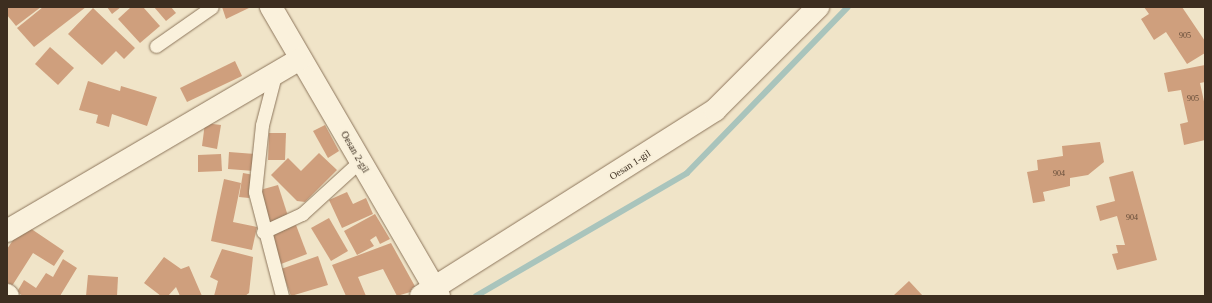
<!DOCTYPE html>
<style>
body{margin:0}
#map{position:relative;width:1212px;height:303px;overflow:hidden;background:#f0e4c8;font-family:"Times New Roman",serif}
div>[style]{position:absolute}
[style*='--x']{left:calc(var(--x)*1px);top:calc(var(--y)*1px);width:calc(var(--w)*1px);rotate:calc(var(--a)*1deg)}
.stream>*{height:6px;margin:-3px;padding:0 3px;transform-origin:3px;border-radius:3px;background:#a9c4bc}
.building>*{inset:0;background:#cf9f7d}
.roads{filter:drop-shadow(0 0 1px #8d765c) drop-shadow(0 0 1px #8d765c)}
.lane>*{height:13px;margin:-6.5px;padding:0 6.5px;transform-origin:6.5px;border-radius:6.5px;background:#faf1dc}
.street>*{height:22px;margin:-11px;padding:0 11px;transform-origin:11px;border-radius:11px;background:#faf1dc}
span{translate:-50% -50%;white-space:nowrap;text-align:center;line-height:1.15;-webkit-text-stroke:3px #f7eed8;paint-order:stroke}
.number-label{font-size:8px;color:#624a37}
.number-label span{-webkit-text-stroke-width:0}
.street-label{font-size:10px;color:#3d2e20}
.frame{position:absolute;inset:0;border:8px solid #3d2e20;pointer-events:none}
</style>
<div id="map">
<div class="stream">
<div style="--x:476;--y:296;--w:244;--a:-30.2"></div>
<div style="--x:687;--y:173;--w:231;--a:-45.9"></div>
</div>
<div class="building">
<div style="clip-path:polygon(7px 7px,41px 7px,16px 26px,7px 15px)"></div>
<div style="clip-path:polygon(43px 7px,86px 7px,34px 47px,17px 28px)"></div>
<div style="clip-path:polygon(107px 7px,121px 7px,112px 14px)"></div>
<div style="clip-path:polygon(131px 7px,143px 7px,160px 26px,140px 43px,118px 19px)"></div>
<div style="clip-path:polygon(154px 7px,171px 7px,176px 13px,166px 21px)"></div>
<div style="clip-path:polygon(222px 7px,251px 7px,226px 19px)"></div>
<div style="clip-path:polygon(1144px 7px,1182px 7px,1205px 41px,1205px 53px,1187px 64px,1166px 32px,1154px 40px,1141px 19px,1149px 14px)"></div>
<div style="clip-path:polygon(93px 8px,135px 48px,124px 59px,116px 51px,102px 65px,68px 34px)"></div>
<div style="clip-path:polygon(50px 47px,74px 68px,58px 85px,35px 64px)"></div>
<div style="clip-path:polygon(235px 61px,242px 76px,187px 102px,180px 88px)"></div>
<div style="clip-path:polygon(1205px 65px,1205px 82px,1200px 83px,1205px 106px,1205px 140px,1184px 145px,1180px 124px,1188px 122px,1181px 90px,1168px 92px,1164px 73px)"></div>
<div style="clip-path:polygon(88px 81px,120px 91px,121px 86px,157px 97px,147px 126px,112px 114px,109px 127px,96px 123px,98px 115px,79px 110px)"></div>
<div style="clip-path:polygon(205px 123px,221px 125px,217px 149px,202px 146px)"></div>
<div style="clip-path:polygon(325px 125px,339px 151px,328px 158px,313px 131px)"></div>
<div style="clip-path:polygon(269px 133px,286px 133px,285px 160px,268px 160px)"></div>
<div style="clip-path:polygon(1100px 142px,1104px 162px,1088px 175px,1070px 178px,1070px 186px,1043px 192px,1045px 201px,1033px 203px,1027px 172px,1038px 170px,1037px 160px,1063px 156px,1062px 146px)"></div>
<div style="clip-path:polygon(229px 152px,255px 154px,254px 171px,228px 169px)"></div>
<div style="clip-path:polygon(319px 153px,337px 170px,305px 202px,297px 201px,271px 175px,288px 158px,301px 171px)"></div>
<div style="clip-path:polygon(221px 154px,222px 171px,198px 172px,198px 155px)"></div>
<div style="clip-path:polygon(1133px 171px,1157px 260px,1117px 270px,1112px 254px,1118px 253px,1116px 245px,1125px 245px,1117px 216px,1100px 221px,1096px 206px,1115px 201px,1109px 177px)"></div>
<div style="clip-path:polygon(243px 173px,254px 175px,249px 198px,239px 197px)"></div>
<div style="clip-path:polygon(224px 179px,241px 183px,233px 222px,257px 227px,252px 250px,211px 241px)"></div>
<div style="clip-path:polygon(278px 185px,288px 216px,270px 222px,260px 190px)"></div>
<div style="clip-path:polygon(347px 192px,353px 204px,366px 198px,373px 214px,342px 228px,329px 200px)"></div>
<div style="clip-path:polygon(375px 214px,390px 239px,380px 244px,376px 236px,370px 240px,374px 246px,357px 255px,344px 231px)"></div>
<div style="clip-path:polygon(329px 218px,348px 251px,331px 261px,311px 228px)"></div>
<div style="clip-path:polygon(24px 224px,64px 251px,54px 266px,33px 253px,12px 286px,7px 283px,7px 249px)"></div>
<div style="clip-path:polygon(296px 225px,307px 254px,281px 264px,270px 235px)"></div>
<div style="clip-path:polygon(391px 243px,417px 290px,397px 296px,383px 269px,358px 277px,366px 296px,346px 296px,332px 265px)"></div>
<div style="clip-path:polygon(222px 249px,253px 257px,249px 293px,245px 296px,214px 296px,218px 281px,210px 277px)"></div>
<div style="clip-path:polygon(318px 256px,328px 285px,291px 296px,281px 269px)"></div>
<div style="clip-path:polygon(164px 257px,181px 269px,189px 266px,202px 296px,180px 296px,176px 287px,168px 296px,161px 296px,144px 283px)"></div>
<div style="clip-path:polygon(63px 259px,77px 268px,60px 296px,23px 296px,17px 292px,24px 280px,36px 288px,46px 273px,53px 277px)"></div>
<div style="clip-path:polygon(88px 275px,118px 277px,117px 296px,86px 296px)"></div>
<div style="clip-path:polygon(909px 281px,923px 296px,893px 296px)"></div>
</div>
<div class="roads">
<div class="lane">
<div style="--x:156;--y:46;--w:68;--a:-34.9"></div>
<div style="--x:276;--y:71;--w:56;--a:104.5"></div>
<div style="--x:262;--y:125;--w:67;--a:96"></div>
<div style="--x:255;--y:192;--w:107;--a:75.4"></div>
<div style="--x:263;--y:232;--w:43;--a:-24.8"></div>
<div style="--x:302;--y:214;--w:79;--a:-42.4"></div>
</div>
<div class="street">
<div style="--x:271;--y:7;--w:334;--a:59.8"></div>
<div style="--x:7;--y:231;--w:340;--a:-30.4"></div>
<div style="--x:7;--y:295;--w:1;--a:45"></div>
<div style="--x:421;--y:296;--w:348;--a:-32.3"></div>
<div style="--x:715;--y:110;--w:146;--a:-45"></div>
</div>
</div>
<div class="number-label">
<span style="left:1185px;top:36px">905</span>
<span style="left:1193px;top:99px">905</span>
<span style="left:1059px;top:174px">904</span>
<span style="left:1132px;top:218px">904</span>
</div>
<div class="street-label">
<span style="left:355px;top:152px;rotate:60deg">Oesan 2-gil</span>
<span style="left:630px;top:165px;rotate:-33deg">Oesan 1-gil</span>
</div>
<div class="frame"></div>
</div>
